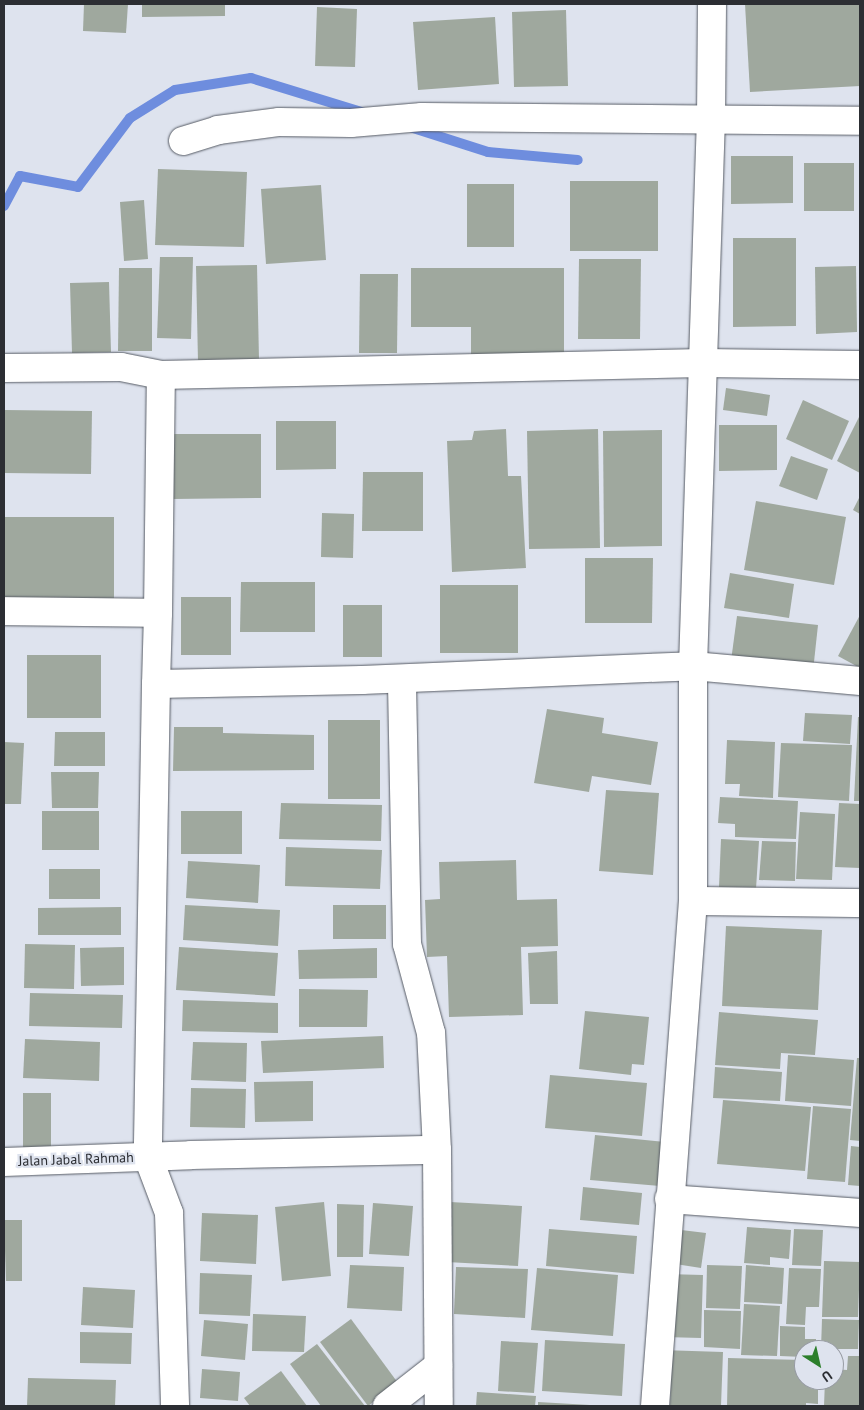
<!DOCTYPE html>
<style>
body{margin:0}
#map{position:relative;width:864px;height:1410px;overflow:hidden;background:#dee3ee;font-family:"PT Sans",sans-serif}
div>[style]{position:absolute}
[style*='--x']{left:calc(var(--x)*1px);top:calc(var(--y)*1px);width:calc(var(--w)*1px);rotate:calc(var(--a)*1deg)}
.stream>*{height:10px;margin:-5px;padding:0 5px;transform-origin:5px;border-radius:5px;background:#6e8dde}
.building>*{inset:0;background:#9fa89e}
.roads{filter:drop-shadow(0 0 1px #575c65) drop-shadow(0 0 1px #575c65)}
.street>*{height:28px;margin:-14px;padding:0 14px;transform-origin:14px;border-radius:14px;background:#fff}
span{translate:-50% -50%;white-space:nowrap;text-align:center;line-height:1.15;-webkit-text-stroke:4.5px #dee3ee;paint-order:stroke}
.street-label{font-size:14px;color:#2c2e33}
.frame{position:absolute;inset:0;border:5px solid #2c2e33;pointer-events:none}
.north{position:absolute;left:794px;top:1340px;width:50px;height:50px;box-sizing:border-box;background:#dee3ee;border:1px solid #979ba3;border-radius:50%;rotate:145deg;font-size:14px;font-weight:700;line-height:20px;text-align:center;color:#2c2e33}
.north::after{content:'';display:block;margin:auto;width:18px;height:22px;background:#2c7f2b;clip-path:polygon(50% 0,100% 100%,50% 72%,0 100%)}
</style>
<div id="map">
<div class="stream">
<div style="--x:410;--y:127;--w:82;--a:17.8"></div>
<div style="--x:488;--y:152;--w:90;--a:5.1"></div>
<div style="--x:4;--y:206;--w:34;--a:-62"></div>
<div style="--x:20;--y:176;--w:59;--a:10.7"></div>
<div style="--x:78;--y:187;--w:86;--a:-53"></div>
<div style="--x:130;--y:118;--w:53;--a:-31.9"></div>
<div style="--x:175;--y:90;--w:77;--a:-9"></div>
<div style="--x:251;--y:78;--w:119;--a:17.1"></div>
</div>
<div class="building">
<div style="clip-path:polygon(84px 4px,128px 4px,126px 33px,83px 31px)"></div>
<div style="clip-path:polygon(142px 4px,225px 4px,225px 16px,142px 17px)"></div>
<div style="clip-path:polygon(745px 4px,860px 4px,860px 86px,750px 92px)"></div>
<div style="clip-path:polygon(317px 7px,357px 9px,355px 67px,315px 66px)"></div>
<div style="clip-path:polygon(566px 10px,568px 86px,514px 87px,512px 12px)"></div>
<div style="clip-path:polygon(495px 17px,499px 84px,418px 90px,413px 22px)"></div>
<div style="clip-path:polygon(731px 156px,793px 156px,793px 203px,731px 204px)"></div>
<div style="clip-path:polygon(804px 163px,854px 163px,854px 211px,804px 211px)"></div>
<div style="clip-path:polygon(158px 169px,247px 172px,244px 247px,155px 245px)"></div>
<div style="clip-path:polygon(570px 181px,658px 181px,658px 251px,570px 251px)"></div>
<div style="clip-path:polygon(467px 184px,514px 184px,514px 247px,467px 247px)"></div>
<div style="clip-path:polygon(321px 185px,326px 260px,266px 264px,261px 189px)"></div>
<div style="clip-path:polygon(144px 200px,148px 259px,124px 261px,120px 202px)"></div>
<div style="clip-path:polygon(733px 238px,796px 238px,796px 326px,733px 327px)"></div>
<div style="clip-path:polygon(160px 257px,193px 257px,191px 339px,157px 338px)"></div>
<div style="clip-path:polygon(579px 259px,641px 259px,640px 339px,578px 339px)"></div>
<div style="clip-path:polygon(257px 265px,259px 360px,198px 362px,196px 266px)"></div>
<div style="clip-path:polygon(856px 266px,857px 332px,816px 334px,815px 267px)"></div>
<div style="clip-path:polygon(119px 268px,152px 268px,152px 351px,118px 351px)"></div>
<div style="clip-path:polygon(411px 268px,564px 268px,564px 354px,471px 354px,471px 327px,411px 327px)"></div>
<div style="clip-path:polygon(360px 274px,398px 274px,397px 353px,359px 353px)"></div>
<div style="clip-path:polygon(109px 282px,111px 352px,72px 353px,70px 283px)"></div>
<div style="clip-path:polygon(726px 388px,770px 395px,767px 416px,723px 410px)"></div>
<div style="clip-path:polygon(803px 400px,849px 421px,832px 460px,786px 439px)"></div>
<div style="clip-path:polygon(4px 410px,92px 411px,91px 474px,4px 473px)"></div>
<div style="clip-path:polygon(860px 415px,860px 473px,837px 461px)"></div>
<div style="clip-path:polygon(276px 421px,336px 421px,336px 469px,276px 470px)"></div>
<div style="clip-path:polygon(719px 425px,777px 425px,777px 470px,719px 471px)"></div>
<div style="clip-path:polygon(506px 429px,508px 476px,521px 476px,526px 568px,452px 572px,447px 441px,472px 440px,474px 431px)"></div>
<div style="clip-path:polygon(598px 429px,600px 548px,529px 549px,527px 431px)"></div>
<div style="clip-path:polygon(662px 430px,662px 546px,604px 547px,603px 431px)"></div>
<div style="clip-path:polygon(173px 434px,261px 434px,261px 498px,173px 499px)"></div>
<div style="clip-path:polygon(791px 456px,828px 469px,817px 500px,779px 486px)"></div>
<div style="clip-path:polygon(363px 472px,423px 472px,423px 531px,362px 531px)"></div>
<div style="clip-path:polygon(860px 496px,860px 514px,853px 510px)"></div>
<div style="clip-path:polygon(756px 501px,846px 517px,834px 585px,744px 570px)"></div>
<div style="clip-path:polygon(322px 513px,354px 514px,353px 558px,321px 557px)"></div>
<div style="clip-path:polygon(4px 517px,114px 517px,114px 600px,4px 600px)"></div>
<div style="clip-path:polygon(585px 558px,653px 558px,652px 623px,585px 623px)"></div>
<div style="clip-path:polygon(730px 573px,794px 584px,789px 618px,724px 608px)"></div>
<div style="clip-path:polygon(241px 582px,315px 582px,315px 632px,240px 632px)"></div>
<div style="clip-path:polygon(440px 585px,518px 585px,518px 653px,440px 653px)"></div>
<div style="clip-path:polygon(181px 597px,231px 597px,231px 655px,181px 655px)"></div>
<div style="clip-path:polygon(343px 605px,382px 605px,382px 657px,343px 657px)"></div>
<div style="clip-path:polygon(860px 615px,860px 668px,838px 656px)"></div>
<div style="clip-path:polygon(737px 616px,818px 625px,813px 671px,731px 661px)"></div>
<div style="clip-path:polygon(27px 655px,101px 655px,101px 718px,27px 718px)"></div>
<div style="clip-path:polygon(547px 709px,604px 718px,602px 733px,658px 742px,651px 785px,592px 776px,589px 792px,534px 783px)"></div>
<div style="clip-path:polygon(805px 713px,852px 715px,850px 744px,803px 741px)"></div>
<div style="clip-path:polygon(858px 717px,860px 717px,860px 801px,854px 801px)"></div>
<div style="clip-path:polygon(328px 720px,380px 720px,380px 799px,328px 799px)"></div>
<div style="clip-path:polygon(174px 727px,223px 727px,223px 733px,314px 735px,314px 770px,173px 771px)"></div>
<div style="clip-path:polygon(55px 732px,105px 732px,105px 766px,54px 766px)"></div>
<div style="clip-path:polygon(727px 740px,775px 742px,773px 798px,739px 796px,740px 784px,725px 784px)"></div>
<div style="clip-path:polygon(4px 742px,24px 743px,21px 804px,4px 804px)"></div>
<div style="clip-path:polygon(781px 743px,852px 745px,849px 801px,778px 797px)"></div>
<div style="clip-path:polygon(51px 772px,99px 772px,98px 808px,52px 808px)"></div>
<div style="clip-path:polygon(606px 790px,659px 793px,653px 875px,599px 871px)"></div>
<div style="clip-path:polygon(720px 797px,798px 801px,796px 839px,735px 837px,735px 824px,718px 823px)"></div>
<div style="clip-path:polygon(281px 803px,382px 805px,381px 841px,279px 839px)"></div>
<div style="clip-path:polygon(839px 803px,860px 804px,860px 868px,835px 867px)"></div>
<div style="clip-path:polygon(42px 811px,99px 811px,99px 850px,42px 850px)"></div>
<div style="clip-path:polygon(181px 811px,242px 811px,242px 854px,181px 854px)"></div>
<div style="clip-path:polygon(800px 812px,835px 814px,832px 880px,796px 879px)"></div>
<div style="clip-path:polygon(721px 839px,759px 841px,756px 889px,719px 887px)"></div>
<div style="clip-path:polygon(762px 841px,796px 842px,795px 881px,759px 880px)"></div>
<div style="clip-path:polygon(286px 847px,382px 850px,380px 889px,285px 886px)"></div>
<div style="clip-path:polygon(516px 860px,517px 900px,557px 899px,558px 946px,521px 947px,523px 1015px,449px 1017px,447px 956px,427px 957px,425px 900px,440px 899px,439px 862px)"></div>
<div style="clip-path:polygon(188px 861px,260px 865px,258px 903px,186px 898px)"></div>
<div style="clip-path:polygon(49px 869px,100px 869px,100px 899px,49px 899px)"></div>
<div style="clip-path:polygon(185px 905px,280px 910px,278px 946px,183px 940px)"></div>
<div style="clip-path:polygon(333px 905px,386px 905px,386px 939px,333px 939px)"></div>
<div style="clip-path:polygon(121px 907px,121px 935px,38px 935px,38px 908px)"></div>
<div style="clip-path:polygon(726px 926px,822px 930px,818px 1010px,722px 1006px)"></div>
<div style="clip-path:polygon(25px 944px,75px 945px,74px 989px,24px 988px)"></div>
<div style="clip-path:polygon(124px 947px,124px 985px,81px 986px,80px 948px)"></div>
<div style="clip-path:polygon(179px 947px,278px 953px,275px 996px,176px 990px)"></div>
<div style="clip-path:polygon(377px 948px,377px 978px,299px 979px,298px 950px)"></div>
<div style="clip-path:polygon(557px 951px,558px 1004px,530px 1004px,528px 953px)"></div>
<div style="clip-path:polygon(299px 989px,368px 990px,367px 1027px,299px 1027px)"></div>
<div style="clip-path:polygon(30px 993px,123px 995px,122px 1028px,29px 1026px)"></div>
<div style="clip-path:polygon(183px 1000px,278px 1003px,278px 1033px,182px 1031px)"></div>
<div style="clip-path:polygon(585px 1011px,649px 1017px,644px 1065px,632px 1064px,631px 1075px,579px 1069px)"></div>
<div style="clip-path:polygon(719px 1012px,818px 1020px,815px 1055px,781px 1053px,780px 1069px,715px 1065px)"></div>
<div style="clip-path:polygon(383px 1036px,384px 1068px,263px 1073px,261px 1041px)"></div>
<div style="clip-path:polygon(25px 1039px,100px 1042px,99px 1081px,23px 1078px)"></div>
<div style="clip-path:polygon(193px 1042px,247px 1043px,246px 1082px,191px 1080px)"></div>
<div style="clip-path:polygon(788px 1055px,854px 1060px,851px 1106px,785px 1101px)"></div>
<div style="clip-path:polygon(857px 1058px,860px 1058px,860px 1141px,850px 1140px)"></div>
<div style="clip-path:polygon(715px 1067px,782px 1072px,780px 1101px,713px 1098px)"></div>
<div style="clip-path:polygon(550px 1075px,647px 1083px,642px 1136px,545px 1128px)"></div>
<div style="clip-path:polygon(313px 1081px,313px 1121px,255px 1122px,254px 1082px)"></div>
<div style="clip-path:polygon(191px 1088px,246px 1089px,245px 1128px,190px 1127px)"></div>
<div style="clip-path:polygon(23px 1093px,51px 1093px,51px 1149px,23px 1149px)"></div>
<div style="clip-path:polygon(723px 1100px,811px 1107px,805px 1171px,717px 1164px)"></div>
<div style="clip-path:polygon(813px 1106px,851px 1109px,845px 1182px,807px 1179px)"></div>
<div style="clip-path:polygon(595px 1135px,665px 1142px,660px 1186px,590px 1180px)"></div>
<div style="clip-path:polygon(851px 1146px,860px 1147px,860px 1186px,848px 1185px)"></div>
<div style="clip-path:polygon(583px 1187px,642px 1193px,639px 1225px,580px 1220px)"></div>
<div style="clip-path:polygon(324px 1202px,331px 1276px,282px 1281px,275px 1207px)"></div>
<div style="clip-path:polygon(450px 1202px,522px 1206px,518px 1266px,447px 1262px)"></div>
<div style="clip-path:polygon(373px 1203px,413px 1206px,409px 1256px,369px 1254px)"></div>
<div style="clip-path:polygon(337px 1204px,364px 1205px,363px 1257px,337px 1257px)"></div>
<div style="clip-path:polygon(202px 1213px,258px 1215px,256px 1264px,200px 1261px)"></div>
<div style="clip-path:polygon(4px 1220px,22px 1220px,22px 1281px,6px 1281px)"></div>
<div style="clip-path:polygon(747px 1227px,791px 1230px,789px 1259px,770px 1257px,770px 1265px,744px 1263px)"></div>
<div style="clip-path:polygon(549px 1229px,637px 1236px,634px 1274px,546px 1266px)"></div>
<div style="clip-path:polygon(673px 1229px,706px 1233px,701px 1268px,669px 1263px)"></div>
<div style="clip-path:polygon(794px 1229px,823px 1230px,821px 1266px,792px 1265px)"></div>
<div style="clip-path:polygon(824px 1261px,860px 1262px,858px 1317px,822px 1317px)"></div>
<div style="clip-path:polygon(350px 1265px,404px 1267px,402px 1311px,347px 1308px)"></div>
<div style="clip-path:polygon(707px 1265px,742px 1266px,740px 1309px,706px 1308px)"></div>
<div style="clip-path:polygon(746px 1265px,784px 1268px,782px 1304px,744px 1302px)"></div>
<div style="clip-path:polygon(456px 1267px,528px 1269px,525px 1318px,454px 1314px)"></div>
<div style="clip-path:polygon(537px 1268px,618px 1275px,613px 1336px,531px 1330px)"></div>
<div style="clip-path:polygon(789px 1268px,821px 1269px,819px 1307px,806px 1307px,805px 1325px,786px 1324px)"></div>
<div style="clip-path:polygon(200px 1273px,252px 1275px,250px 1316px,199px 1314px)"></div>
<div style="clip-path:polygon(666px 1274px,703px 1275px,701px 1338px,664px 1337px)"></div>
<div style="clip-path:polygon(83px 1287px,135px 1290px,133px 1328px,81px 1325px)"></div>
<div style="clip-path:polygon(744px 1304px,780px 1306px,777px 1356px,741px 1355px)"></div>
<div style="clip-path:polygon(704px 1310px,741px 1311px,740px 1349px,704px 1347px)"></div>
<div style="clip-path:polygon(253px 1314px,306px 1316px,304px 1352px,252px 1351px)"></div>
<div style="clip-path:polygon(351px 1319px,398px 1383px,368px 1406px,320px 1342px)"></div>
<div style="clip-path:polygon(822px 1319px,859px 1320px,858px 1349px,821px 1349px)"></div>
<div style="clip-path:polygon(204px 1320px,248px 1324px,245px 1360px,201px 1356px)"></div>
<div style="clip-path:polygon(780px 1326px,805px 1327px,805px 1339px,816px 1339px,816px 1350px,804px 1350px,804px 1357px,780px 1356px)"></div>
<div style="clip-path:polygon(80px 1332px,132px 1333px,131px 1364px,80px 1363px)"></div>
<div style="clip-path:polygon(545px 1340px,625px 1344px,622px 1396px,542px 1391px)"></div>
<div style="clip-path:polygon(501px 1341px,538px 1343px,534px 1393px,498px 1391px)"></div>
<div style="clip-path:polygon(317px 1344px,365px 1406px,321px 1406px,290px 1364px)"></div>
<div style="clip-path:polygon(661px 1350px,723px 1352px,721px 1406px,670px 1406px,671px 1377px)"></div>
<div style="clip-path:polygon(848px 1356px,860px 1356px,860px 1406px,824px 1406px,825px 1380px,834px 1380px,834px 1369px,847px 1370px)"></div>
<div style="clip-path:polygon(728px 1358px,804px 1360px,804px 1380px,818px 1380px,818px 1404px,806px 1403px,806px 1406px,727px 1406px)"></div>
<div style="clip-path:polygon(202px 1369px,240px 1372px,238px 1401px,200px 1398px)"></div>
<div style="clip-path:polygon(281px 1371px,307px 1406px,250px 1406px,244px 1398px)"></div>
<div style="clip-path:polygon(28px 1378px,116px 1380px,115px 1406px,27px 1406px)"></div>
<div style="clip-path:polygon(477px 1392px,536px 1396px,535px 1406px,476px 1406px)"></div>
<div style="clip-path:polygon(538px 1402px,590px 1405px,590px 1406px,538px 1406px)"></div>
</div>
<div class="roads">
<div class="street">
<div style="--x:183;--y:141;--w:37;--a:-17"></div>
<div style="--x:218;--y:130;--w:62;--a:-7.5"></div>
<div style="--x:279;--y:122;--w:72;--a:0.8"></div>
<div style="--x:351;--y:123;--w:71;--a:-4.8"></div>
<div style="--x:422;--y:117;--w:438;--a:0.5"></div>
<div style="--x:4;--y:368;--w:117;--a:-0.5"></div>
<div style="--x:121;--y:367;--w:41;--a:11.3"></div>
<div style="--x:4;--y:611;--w:154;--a:0.7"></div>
<div style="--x:158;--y:613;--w:238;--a:-89.3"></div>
<div style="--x:161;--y:375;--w:542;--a:-1.27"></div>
<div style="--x:703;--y:363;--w:157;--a:0.7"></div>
<div style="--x:158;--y:613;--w:71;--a:91.6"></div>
<div style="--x:156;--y:684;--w:206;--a:-1.1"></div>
<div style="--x:362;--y:680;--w:331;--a:-2.4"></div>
<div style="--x:693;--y:666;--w:168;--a:5.1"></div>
<div style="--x:156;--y:684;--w:473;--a:91"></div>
<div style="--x:148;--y:1157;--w:60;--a:69.4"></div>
<div style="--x:169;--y:1213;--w:193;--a:88.2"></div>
<div style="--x:693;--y:901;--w:167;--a:0.7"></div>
<div style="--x:437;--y:1150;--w:256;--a:89.6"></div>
<div style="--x:4;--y:1162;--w:187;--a:-2.1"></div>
<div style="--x:191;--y:1155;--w:246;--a:-1.2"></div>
<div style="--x:437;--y:1150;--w:117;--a:-92.9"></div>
<div style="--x:431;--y:1033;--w:92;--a:-105.1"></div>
<div style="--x:407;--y:944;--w:265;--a:-91.1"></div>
<div style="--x:669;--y:1199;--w:192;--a:4.2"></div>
<div style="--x:387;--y:1406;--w:65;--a:-38.1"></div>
<div style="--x:655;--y:1406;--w:506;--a:-85.7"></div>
<div style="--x:693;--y:901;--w:235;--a:-90"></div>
<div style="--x:693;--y:666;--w:547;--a:-88.12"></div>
<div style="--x:711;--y:119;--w:115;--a:-89.5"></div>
</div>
</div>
<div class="street-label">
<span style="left:76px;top:1159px;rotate:-2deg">Jalan Jabal Rahmah</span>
</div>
<div class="frame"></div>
<div class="north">U</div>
</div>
